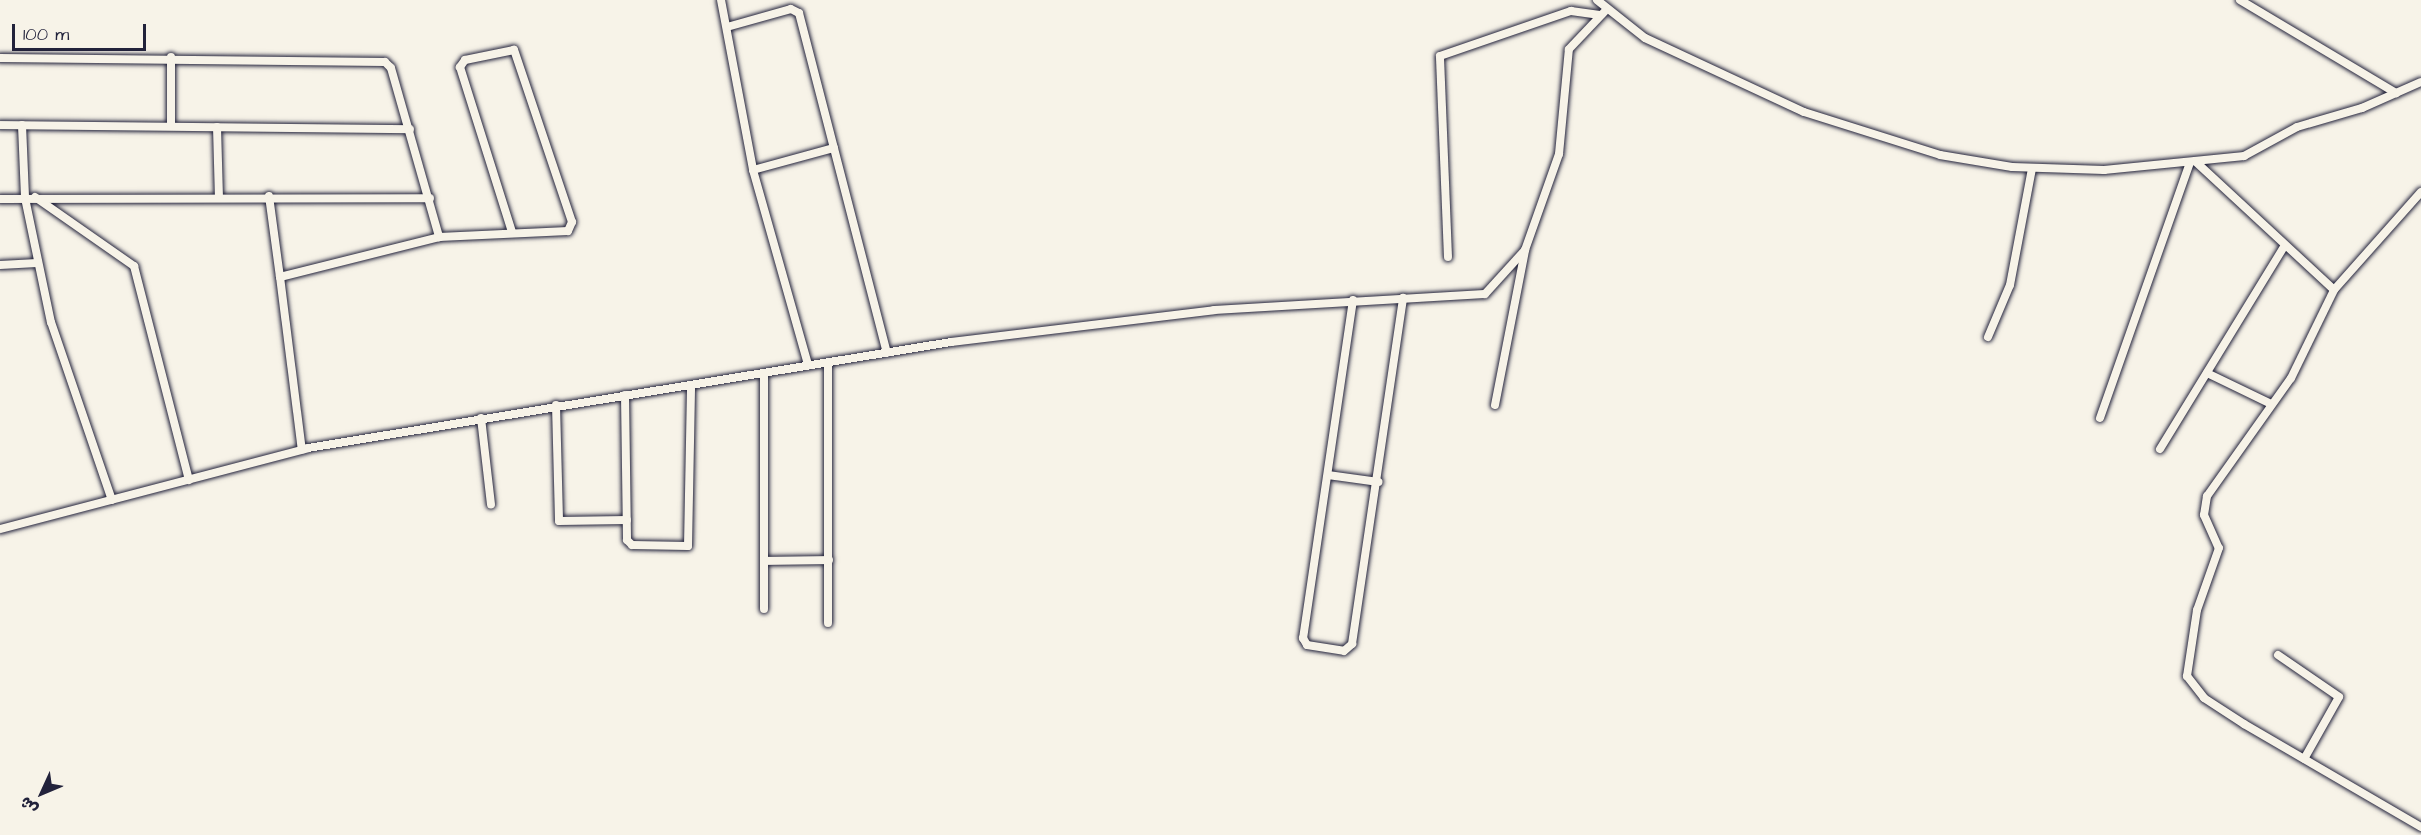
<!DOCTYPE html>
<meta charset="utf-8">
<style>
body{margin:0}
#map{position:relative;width:2421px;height:835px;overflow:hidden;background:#f7f3e8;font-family:"Architects Daughter","Playpen Sans Arabic",sans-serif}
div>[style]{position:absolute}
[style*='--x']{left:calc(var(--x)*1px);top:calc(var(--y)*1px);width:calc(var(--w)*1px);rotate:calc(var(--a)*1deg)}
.roads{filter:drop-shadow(0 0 2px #22223b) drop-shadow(0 0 2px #22223b)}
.minor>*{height:8px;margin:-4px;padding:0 4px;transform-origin:4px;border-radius:4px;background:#f7f3e8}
span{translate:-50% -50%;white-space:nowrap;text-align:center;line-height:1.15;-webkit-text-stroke:4.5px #f7f3e8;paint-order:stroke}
.north{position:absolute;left:12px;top:763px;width:60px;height:60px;-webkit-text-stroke:4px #f7f3e8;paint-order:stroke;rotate:226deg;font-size:16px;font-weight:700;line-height:24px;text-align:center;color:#22223b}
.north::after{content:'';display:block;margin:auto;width:21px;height:27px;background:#22223b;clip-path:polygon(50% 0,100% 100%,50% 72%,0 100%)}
.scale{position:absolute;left:12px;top:24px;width:134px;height:27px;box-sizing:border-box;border:3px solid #22223b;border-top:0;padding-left:8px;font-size:18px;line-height:21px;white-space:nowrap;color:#22223b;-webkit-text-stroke:4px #f7f3e8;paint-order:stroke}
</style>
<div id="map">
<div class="roads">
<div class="minor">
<div style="--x:721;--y:0;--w:173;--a:79.3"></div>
<div style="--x:753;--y:170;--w:203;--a:74.2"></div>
<div style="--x:1597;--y:0;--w:61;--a:38.4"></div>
<div style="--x:1645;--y:38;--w:175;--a:25"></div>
<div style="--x:1804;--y:112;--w:143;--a:17.5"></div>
<div style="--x:1940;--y:155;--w:73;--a:9.5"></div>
<div style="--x:2012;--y:167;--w:92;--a:1.9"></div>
<div style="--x:2104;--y:170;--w:141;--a:-5.7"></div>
<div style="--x:2244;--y:156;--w:60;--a:-28.7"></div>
<div style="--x:2297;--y:127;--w:68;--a:-16.3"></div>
<div style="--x:2362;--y:108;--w:64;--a:-23.8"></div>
<div style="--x:2240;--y:0;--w:182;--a:30.8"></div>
<div style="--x:727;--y:27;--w:66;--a:-15.7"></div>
<div style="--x:791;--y:9;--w:9;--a:27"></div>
<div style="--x:799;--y:13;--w:351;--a:75.5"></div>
<div style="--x:0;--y:58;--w:385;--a:0.6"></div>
<div style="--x:385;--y:62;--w:8;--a:45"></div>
<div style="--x:391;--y:68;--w:176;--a:74.1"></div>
<div style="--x:0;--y:125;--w:410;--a:0.6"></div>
<div style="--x:22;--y:125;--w:73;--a:87.6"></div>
<div style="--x:25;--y:198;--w:127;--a:78.2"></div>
<div style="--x:51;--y:322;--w:188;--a:71.1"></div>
<div style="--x:171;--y:126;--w:69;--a:-90"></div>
<div style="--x:217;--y:127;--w:71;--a:88.4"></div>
<div style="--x:2196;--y:162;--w:188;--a:42.8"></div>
<div style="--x:753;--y:170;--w:84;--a:-15.2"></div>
<div style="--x:2421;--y:192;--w:131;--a:131.6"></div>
<div style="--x:2334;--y:290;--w:98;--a:116"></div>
<div style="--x:2291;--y:378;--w:145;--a:125.4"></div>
<div style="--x:2207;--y:496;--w:19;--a:99"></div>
<div style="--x:2204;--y:515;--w:36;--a:66"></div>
<div style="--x:2219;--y:548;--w:66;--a:109.5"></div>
<div style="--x:2197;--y:610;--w:67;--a:98.6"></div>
<div style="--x:2187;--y:676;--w:28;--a:52"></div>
<div style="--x:2204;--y:698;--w:48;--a:33"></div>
<div style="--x:2244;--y:724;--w:205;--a:30.2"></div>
<div style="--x:269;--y:196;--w:82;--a:82.3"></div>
<div style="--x:280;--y:277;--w:164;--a:-14.1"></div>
<div style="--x:439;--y:237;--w:129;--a:-2.7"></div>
<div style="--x:568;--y:231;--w:10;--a:-66"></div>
<div style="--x:572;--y:222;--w:182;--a:-108.6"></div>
<div style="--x:514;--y:50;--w:50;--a:168.5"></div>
<div style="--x:465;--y:60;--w:9;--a:126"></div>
<div style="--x:460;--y:67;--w:173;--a:72.5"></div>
<div style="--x:35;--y:197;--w:121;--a:34.9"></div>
<div style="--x:134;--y:266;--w:221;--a:75.6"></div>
<div style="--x:0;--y:199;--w:430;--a:-0.1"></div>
<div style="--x:1448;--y:257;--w:201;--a:-92.3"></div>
<div style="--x:1440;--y:56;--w:139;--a:-19"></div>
<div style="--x:1571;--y:11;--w:29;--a:8"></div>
<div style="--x:0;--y:265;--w:37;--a:-3"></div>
<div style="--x:280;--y:277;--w:174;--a:82.8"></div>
<div style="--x:1353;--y:300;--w:342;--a:98.4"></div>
<div style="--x:1303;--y:638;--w:8;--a:60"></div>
<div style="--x:1307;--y:645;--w:37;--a:9"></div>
<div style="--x:1344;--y:651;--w:11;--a:-41"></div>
<div style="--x:1352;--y:644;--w:350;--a:-81.6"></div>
<div style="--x:1988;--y:337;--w:56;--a:-67.1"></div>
<div style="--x:2010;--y:285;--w:118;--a:-79.3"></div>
<div style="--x:2207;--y:373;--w:71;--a:25.8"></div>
<div style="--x:625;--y:395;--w:145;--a:89.2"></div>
<div style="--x:627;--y:540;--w:7;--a:45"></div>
<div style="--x:632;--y:545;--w:56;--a:1"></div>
<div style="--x:688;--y:546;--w:161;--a:-88.9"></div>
<div style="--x:556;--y:405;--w:116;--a:88.5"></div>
<div style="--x:559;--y:521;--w:68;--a:-0.8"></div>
<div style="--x:1495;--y:405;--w:158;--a:-79"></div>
<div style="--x:1525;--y:250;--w:102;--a:-70.5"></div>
<div style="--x:1559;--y:154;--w:105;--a:-84.6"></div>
<div style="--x:1569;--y:49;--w:52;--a:-46.5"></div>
<div style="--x:481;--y:418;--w:87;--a:83.4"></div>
<div style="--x:2100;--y:418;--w:270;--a:-70.6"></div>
<div style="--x:2160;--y:449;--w:239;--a:-58.5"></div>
<div style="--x:1328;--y:475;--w:51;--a:7.8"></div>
<div style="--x:0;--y:529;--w:318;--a:-14.7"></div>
<div style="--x:308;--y:448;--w:652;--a:-9.36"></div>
<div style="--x:951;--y:342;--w:265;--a:-6.9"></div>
<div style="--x:1214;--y:310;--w:271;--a:-3.4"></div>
<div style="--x:1485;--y:294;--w:59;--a:-47.7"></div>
<div style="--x:764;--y:561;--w:65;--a:-0.9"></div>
<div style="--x:764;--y:609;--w:235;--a:-90"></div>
<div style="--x:828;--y:623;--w:260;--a:-90"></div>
<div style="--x:2278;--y:655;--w:74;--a:34.5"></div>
<div style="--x:2339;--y:697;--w:71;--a:119.4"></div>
</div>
</div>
<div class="north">ش</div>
<div class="scale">100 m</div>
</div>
